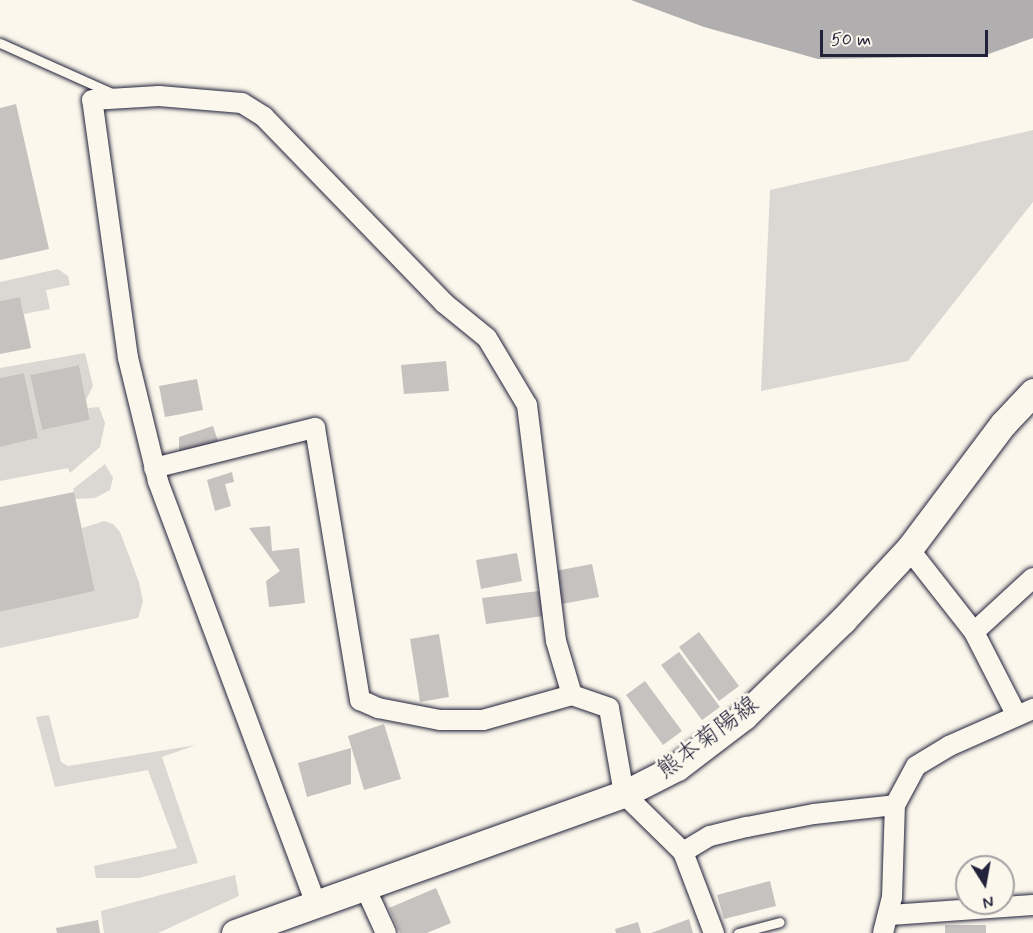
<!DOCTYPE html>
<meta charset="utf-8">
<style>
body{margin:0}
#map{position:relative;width:1033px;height:933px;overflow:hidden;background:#fbf7ec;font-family:Mynerve,"Klee One",sans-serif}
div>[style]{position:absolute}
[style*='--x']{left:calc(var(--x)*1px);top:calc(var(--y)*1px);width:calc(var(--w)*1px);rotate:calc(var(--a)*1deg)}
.green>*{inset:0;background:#dbd8d3}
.water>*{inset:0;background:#b1aeb0}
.building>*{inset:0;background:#c6c2c0}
.roads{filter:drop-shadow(0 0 2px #22223b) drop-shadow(0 0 2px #22223b)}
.lane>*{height:9px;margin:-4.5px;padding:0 4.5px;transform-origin:4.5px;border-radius:4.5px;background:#fbf7ec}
.street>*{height:20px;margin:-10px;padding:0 10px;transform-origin:10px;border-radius:10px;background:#fbf7ec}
.secondary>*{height:27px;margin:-13.5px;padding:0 13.5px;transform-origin:13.5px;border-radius:13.5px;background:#fbf7ec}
span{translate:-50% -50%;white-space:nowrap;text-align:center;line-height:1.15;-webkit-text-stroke:6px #fbf7ec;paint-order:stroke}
.street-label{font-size:24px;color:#22223b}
.north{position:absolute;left:955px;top:855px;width:60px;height:60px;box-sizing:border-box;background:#fbf7ec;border:2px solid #a4a2a5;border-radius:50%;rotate:169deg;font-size:16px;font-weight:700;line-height:24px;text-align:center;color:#22223b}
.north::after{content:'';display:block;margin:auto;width:21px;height:27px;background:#22223b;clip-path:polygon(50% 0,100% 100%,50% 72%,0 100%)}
.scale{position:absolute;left:820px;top:30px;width:168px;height:27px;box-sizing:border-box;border:3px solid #22223b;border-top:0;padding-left:8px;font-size:18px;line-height:21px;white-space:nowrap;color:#22223b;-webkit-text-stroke:4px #fbf7ec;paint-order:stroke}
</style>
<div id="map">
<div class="green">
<div style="clip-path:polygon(1033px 130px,1033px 202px,908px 361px,761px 391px,770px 190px)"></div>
<div style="clip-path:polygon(58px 269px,68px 276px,70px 285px,46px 290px,50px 309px,24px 314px,20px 297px,0 301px,0 282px)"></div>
<div style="clip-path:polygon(85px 353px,93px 386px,86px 400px,79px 365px,30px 375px,42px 430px,90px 420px,88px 408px,99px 407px,105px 423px,100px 447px,70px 473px,68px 468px,0 481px,0 447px,38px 438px,24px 373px,0 378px,0 368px)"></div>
<div style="clip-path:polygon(105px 464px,113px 478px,110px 490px,95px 498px,75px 499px,73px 489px)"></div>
<div style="clip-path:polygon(104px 521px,113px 524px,120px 532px,139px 582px,143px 602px,138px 618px,0 648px,0 612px,95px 591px,82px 528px)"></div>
<div style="clip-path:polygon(49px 715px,61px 762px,68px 766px,196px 745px,162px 757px,198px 863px,139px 878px,96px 878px,94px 866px,177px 848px,148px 770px,55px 787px,36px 717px)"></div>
<div style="clip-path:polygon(235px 875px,239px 896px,158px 933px,104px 933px,101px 911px)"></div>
</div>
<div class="water">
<div style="clip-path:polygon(631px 0,1033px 0,1033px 38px,983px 56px,818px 59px,704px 27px)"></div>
</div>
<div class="building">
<div style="clip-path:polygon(16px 104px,49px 249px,0 260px,0 108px)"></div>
<div style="clip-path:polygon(20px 297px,31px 348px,0 354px,0 301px)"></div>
<div style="clip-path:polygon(446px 361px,449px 391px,404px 394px,401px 365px)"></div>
<div style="clip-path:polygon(79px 365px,90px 420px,42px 430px,30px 375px)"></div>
<div style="clip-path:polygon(24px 373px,38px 438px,0 447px,0 378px)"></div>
<div style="clip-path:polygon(197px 379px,203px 410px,165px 417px,159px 386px)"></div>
<div style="clip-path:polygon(213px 426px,219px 444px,179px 457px,179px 437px)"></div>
<div style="clip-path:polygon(232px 472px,234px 482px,225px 484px,231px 506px,215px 511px,207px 480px)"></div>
<div style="clip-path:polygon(74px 492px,95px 591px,0 612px,0 507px)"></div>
<div style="clip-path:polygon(270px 526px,272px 551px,299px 548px,305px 603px,269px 607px,266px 581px,280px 571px,249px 528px)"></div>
<div style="clip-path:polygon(517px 553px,522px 581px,481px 589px,476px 560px)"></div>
<div style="clip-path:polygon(592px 564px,599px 597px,562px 604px,555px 571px)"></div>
<div style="clip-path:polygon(539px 591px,543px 616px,486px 624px,482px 598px)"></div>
<div style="clip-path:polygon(699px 632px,739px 686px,719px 701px,679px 647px)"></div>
<div style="clip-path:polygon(439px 634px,449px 697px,420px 702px,410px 639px)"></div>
<div style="clip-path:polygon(679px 652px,720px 707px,702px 720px,661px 665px)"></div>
<div style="clip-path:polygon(645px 681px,682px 731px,663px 745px,626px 695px)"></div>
<div style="clip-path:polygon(384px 724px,401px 779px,364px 790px,348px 736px)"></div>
<div style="clip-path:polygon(351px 748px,351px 784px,307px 797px,298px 763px)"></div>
<div style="clip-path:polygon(770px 881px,776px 906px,724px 919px,717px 895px)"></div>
<div style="clip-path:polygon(436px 888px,451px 923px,427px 933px,400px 933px,389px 908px)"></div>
<div style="clip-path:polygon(689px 919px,693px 933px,651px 933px)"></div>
<div style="clip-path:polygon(98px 920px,100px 933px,57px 933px,56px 928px)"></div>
<div style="clip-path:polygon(638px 922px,641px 933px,616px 933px,615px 929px)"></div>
<div style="clip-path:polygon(945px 925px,986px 925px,986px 933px,945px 933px)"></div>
</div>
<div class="roads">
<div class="lane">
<div style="--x:0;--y:43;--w:125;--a:24.1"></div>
<div style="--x:738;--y:933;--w:43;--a:-14.7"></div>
</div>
<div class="street">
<div style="--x:154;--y:468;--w:166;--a:-14"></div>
<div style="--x:315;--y:428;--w:276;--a:80.6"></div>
<div style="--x:360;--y:700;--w:20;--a:24"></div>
<div style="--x:378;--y:708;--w:63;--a:11"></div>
<div style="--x:440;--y:720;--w:43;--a:0"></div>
<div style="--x:483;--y:720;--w:92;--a:-15.7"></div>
<div style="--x:909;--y:549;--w:105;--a:51.9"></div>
<div style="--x:974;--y:632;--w:94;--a:62.9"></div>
<div style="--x:974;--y:632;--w:80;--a:-42.5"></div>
<div style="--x:683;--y:852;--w:31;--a:-31"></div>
<div style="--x:710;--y:836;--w:38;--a:-14"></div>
<div style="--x:747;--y:827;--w:68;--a:-11"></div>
<div style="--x:814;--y:814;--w:81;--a:-6.3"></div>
<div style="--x:364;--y:885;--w:53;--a:65.4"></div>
<div style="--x:316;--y:904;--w:452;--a:-110.5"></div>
<div style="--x:158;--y:481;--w:127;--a:-103.7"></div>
<div style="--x:128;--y:358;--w:260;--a:-97.9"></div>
<div style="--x:92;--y:100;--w:67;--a:-3.4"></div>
<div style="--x:159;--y:96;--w:83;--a:4.8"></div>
<div style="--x:242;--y:103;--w:26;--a:32"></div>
<div style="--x:264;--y:117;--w:259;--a:45.9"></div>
<div style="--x:444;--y:303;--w:55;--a:39.1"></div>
<div style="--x:487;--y:338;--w:78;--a:59.2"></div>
<div style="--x:527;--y:405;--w:238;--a:83"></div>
<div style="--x:556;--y:641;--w:56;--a:73.5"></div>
<div style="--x:572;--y:695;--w:39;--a:19"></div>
<div style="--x:609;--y:708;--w:87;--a:80.1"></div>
<div style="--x:624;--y:794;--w:83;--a:44.5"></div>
<div style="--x:683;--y:852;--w:87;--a:69.1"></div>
<div style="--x:890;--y:915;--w:143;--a:-4"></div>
<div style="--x:883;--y:933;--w:36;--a:-76"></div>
<div style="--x:892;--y:898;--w:93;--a:-88.2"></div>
<div style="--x:895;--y:805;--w:44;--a:-61.7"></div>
<div style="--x:916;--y:766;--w:39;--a:-31"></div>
<div style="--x:949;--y:746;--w:92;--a:-23.8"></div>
</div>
<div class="secondary">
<div style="--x:235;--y:933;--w:413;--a:-19.7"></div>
<div style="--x:624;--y:794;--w:59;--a:-27"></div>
<div style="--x:677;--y:767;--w:84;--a:-37.3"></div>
<div style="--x:744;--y:716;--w:138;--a:-44.1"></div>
<div style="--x:843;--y:620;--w:97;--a:-47.1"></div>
<div style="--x:909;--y:549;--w:156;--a:-53.1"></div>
<div style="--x:1003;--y:424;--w:44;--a:-46.8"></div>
</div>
</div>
<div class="street-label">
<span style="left:708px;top:738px;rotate:-37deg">熊本菊陽線</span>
</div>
<div class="north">N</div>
<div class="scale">50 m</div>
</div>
